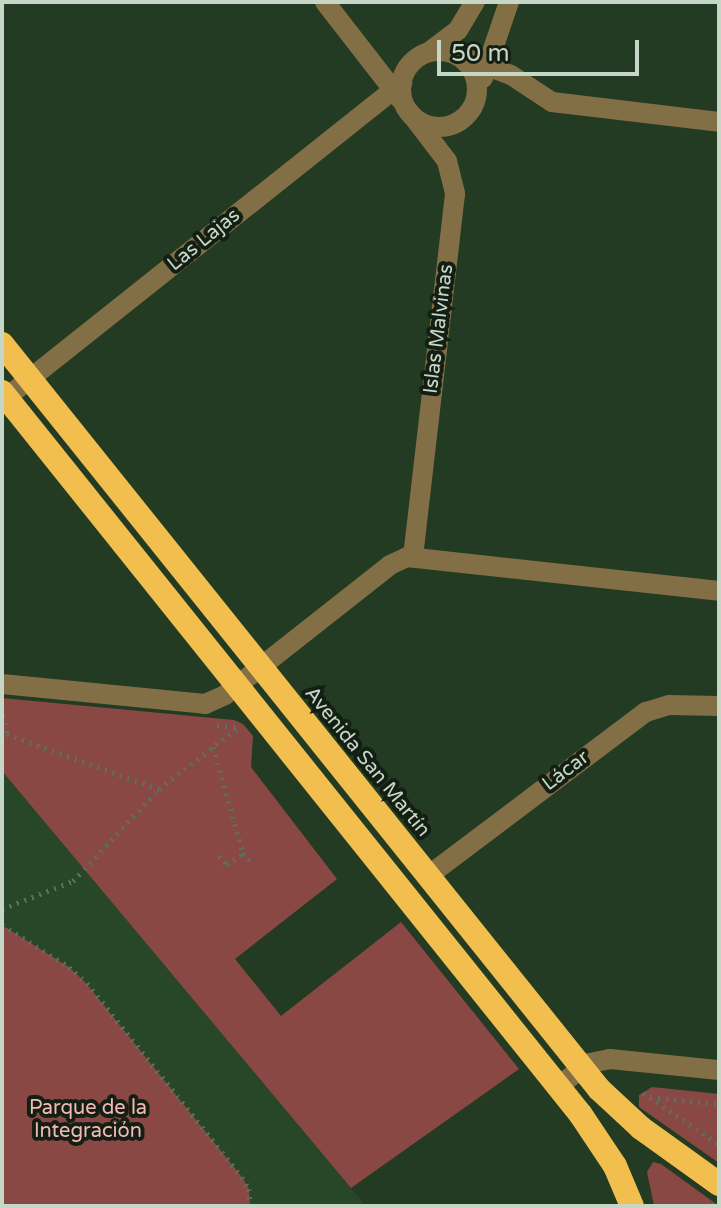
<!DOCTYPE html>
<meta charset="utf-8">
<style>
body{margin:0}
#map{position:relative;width:721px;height:1208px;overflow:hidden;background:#223b22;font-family:"Varela Round",sans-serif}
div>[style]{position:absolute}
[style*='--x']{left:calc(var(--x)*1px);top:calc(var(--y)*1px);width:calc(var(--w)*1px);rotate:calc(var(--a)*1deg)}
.built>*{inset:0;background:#274728}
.green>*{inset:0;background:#8a4844}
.path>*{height:5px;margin-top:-2.5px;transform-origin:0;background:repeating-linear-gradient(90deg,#5b715b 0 2px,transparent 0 8px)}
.minor>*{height:20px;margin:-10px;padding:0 10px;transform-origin:10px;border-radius:10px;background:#836f46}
.minor>.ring{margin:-10px;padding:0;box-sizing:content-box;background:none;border:20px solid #836f46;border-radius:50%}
.highway>*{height:24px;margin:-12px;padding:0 12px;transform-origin:12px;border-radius:12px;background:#f2bf4e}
span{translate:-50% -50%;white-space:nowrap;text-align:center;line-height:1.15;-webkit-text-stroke:8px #141f14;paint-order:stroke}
.street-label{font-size:20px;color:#c7d7c7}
.park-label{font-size:20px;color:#f3b9b4}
.frame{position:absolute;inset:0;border:4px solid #c7d7c7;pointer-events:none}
.scale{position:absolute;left:437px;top:40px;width:202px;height:36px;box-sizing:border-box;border:4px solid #c7d7c7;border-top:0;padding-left:10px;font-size:24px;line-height:28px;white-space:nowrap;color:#c7d7c7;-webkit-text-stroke:6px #141f14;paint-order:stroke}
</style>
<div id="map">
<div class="built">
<div style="clip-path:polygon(2px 771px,351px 1188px,366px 1206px,250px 1206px,250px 1196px,242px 1177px,86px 983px,69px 967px,2px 925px)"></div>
</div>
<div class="green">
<div style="clip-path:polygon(2px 698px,234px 720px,243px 724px,253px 736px,251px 767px,337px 879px,235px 959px,281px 1016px,401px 922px,519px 1069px,351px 1188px,2px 771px)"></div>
<div style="clip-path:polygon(2px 925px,69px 967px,86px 983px,242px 1177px,249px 1189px,250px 1206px,2px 1206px)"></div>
<div style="clip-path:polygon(652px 1087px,719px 1094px,719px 1163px,639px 1107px,639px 1095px)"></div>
<div style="clip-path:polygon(653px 1162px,661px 1164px,719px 1206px,654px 1206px,647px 1172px)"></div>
</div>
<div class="path">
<div style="--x:2;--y:707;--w:27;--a:80"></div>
<div style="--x:7;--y:734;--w:162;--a:19.9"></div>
<div style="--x:217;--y:725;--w:22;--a:5"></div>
<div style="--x:213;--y:747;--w:110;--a:74.2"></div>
<div style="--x:219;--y:856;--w:12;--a:48"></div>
<div style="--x:227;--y:865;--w:20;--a:-37"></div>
<div style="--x:243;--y:853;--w:12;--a:48"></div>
<div style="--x:2;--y:909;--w:76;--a:-21.5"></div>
<div style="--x:73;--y:881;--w:126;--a:-46.9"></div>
<div style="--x:159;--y:789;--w:101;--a:-37.8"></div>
<div style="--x:2;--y:925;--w:79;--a:32.1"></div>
<div style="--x:69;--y:967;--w:24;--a:42"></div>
<div style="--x:87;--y:983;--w:248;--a:51.4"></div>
<div style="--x:242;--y:1177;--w:14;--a:60"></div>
<div style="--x:249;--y:1189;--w:17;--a:87"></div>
<div style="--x:643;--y:1093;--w:92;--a:33.9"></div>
<div style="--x:650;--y:1097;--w:69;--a:5.8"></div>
</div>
<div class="minor">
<div style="--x:325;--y:2;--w:124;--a:52.2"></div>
<div class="ring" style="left:401px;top:51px;width:56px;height:56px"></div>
<div style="--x:429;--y:52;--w:36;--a:-37"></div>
<div style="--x:458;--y:30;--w:33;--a:-59"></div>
<div style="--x:460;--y:56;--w:54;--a:20.4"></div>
<div style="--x:511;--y:75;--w:49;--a:33.4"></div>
<div style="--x:552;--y:102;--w:168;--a:6.8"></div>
<div style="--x:483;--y:78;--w:80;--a:-71.1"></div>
<div style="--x:411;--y:114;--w:59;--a:52.5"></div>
<div style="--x:447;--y:161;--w:34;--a:76"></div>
<div style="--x:455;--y:194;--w:365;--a:96.6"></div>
<div style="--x:7;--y:397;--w:505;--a:-38.48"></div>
<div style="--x:2;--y:684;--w:204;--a:5.6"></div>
<div style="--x:205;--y:704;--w:22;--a:-24"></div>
<div style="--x:225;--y:695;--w:210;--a:-38.2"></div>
<div style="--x:390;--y:565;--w:19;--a:-25"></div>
<div style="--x:407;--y:557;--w:314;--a:6.2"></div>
<div style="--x:428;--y:876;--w:273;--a:-37"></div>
<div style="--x:646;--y:712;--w:24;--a:-17"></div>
<div style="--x:669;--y:705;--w:50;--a:1.1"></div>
<div style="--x:558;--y:1086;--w:39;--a:-36"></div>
<div style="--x:590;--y:1063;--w:20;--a:-11"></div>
<div style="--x:610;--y:1059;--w:110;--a:5.8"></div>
</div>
<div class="highway">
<div style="--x:2;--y:344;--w:955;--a:51.29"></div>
<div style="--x:599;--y:1089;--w:57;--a:42.9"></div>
<div style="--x:641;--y:1128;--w:96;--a:35.7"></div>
<div style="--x:2;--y:392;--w:926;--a:51.31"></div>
<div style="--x:581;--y:1115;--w:61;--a:56.3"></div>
<div style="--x:615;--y:1166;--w:43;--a:67"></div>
</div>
<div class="street-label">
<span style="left:204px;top:240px;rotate:-39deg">Las Lajas</span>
<span style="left:439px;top:329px;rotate:-83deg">Islas Malvinas</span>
<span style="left:367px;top:762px;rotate:51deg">Avenida San Martín</span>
<span style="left:566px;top:771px;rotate:-37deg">Lácar</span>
</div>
<div class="park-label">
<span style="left:88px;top:1120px">Parque de la<br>Integración</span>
</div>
<div class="frame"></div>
<div class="scale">50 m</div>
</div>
